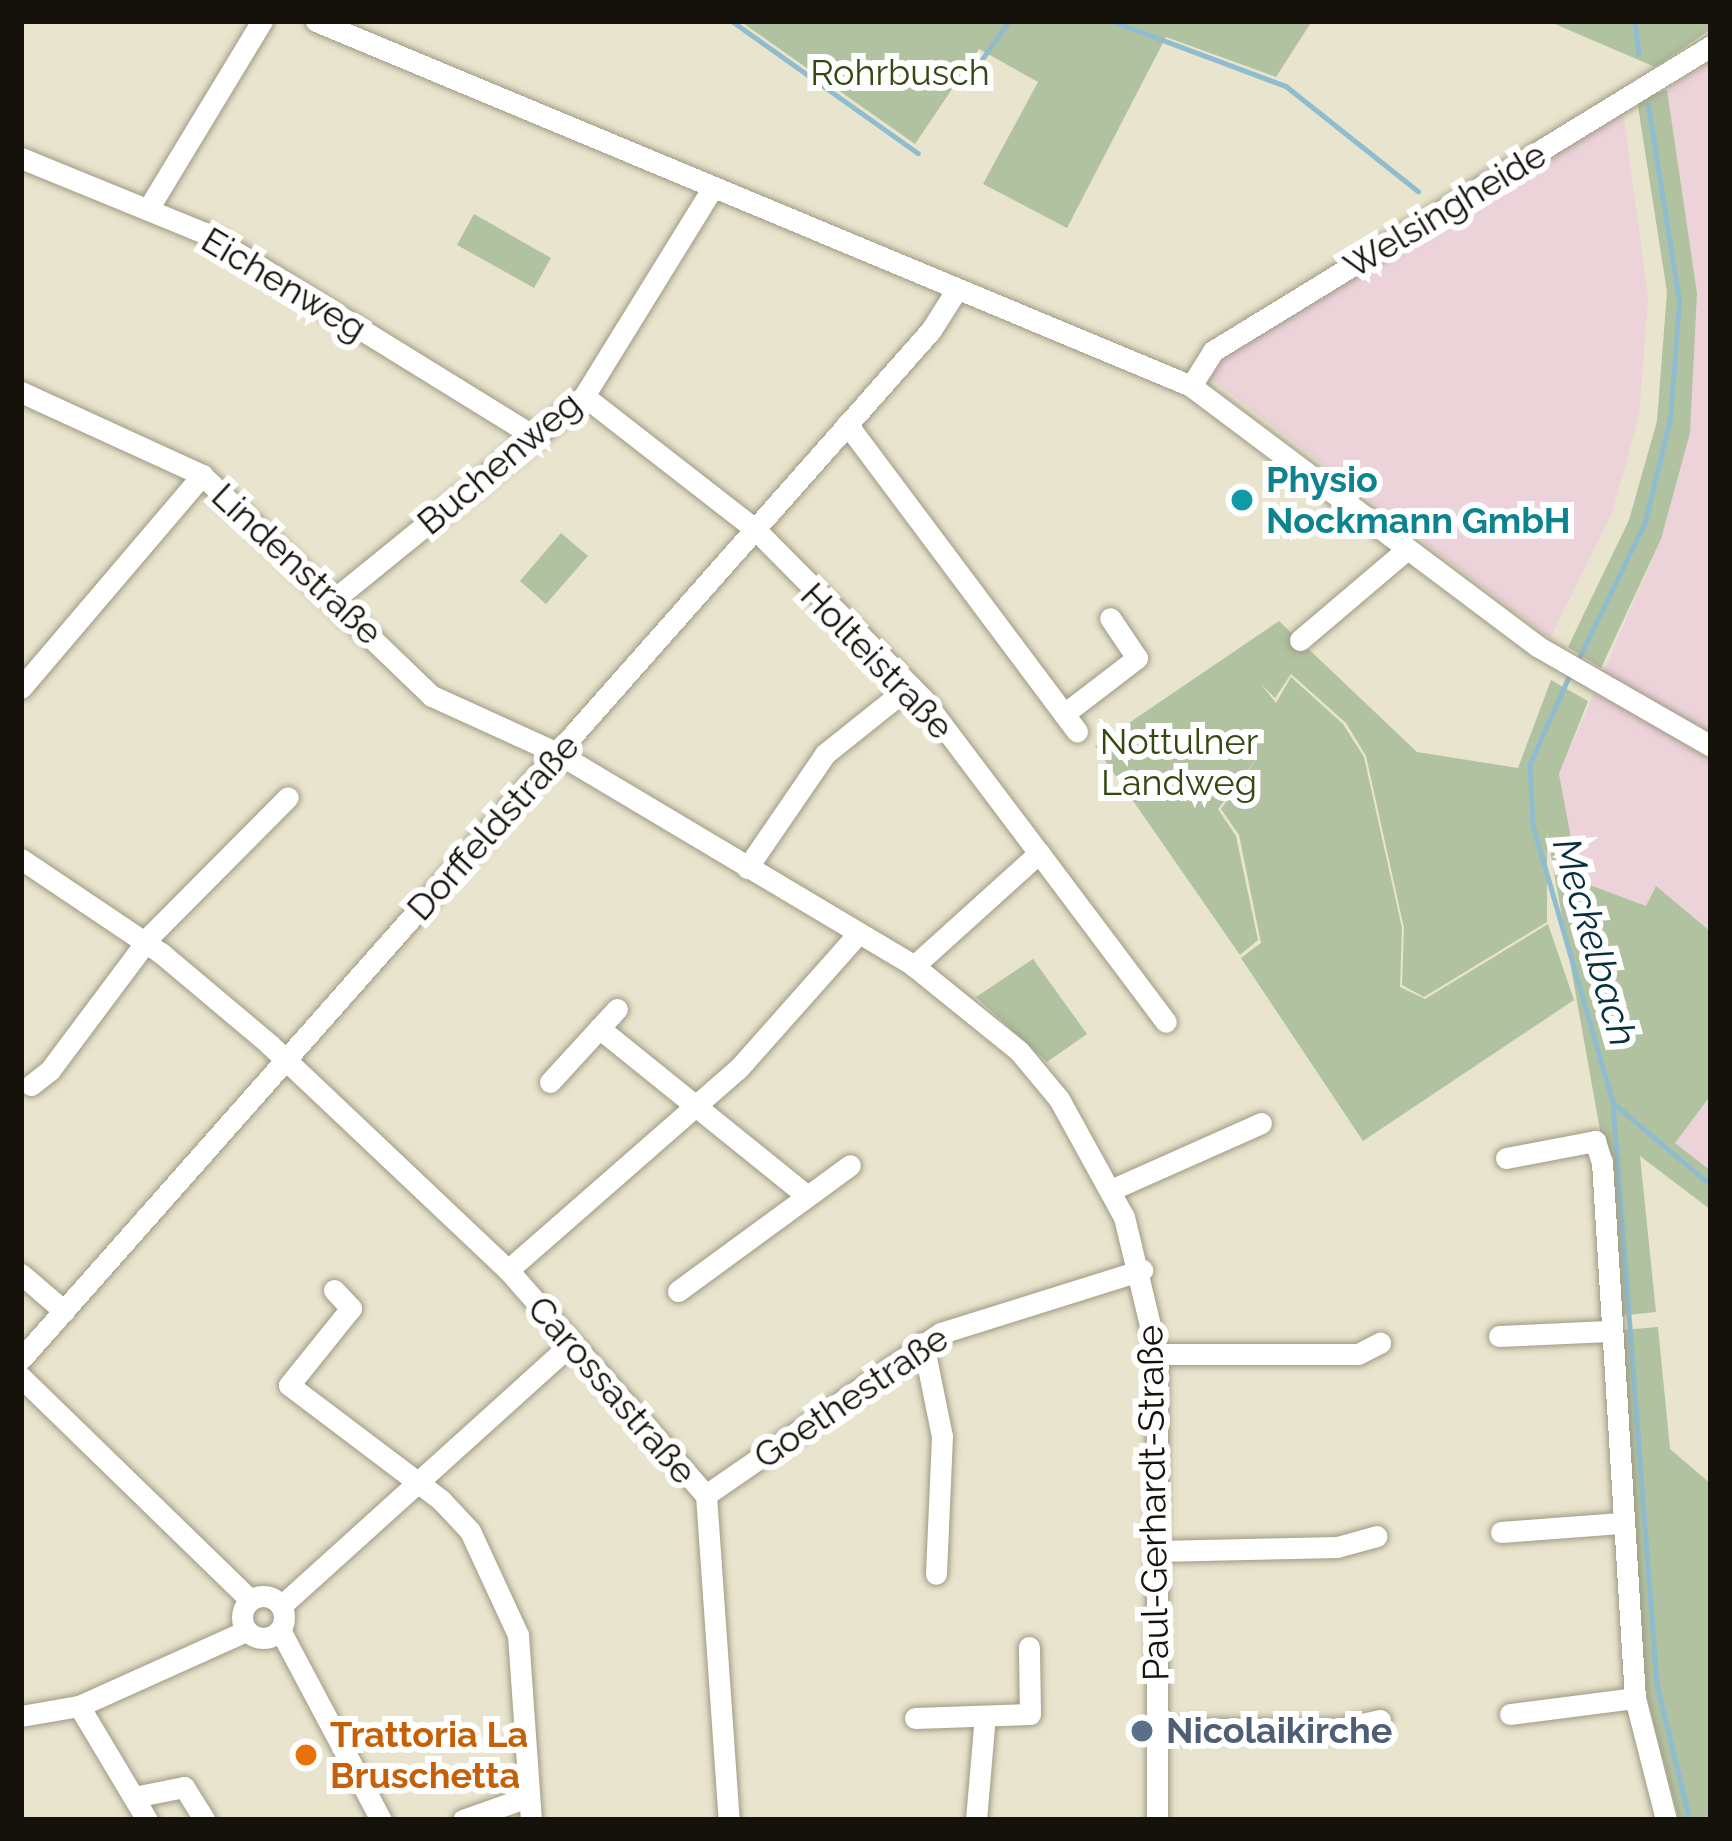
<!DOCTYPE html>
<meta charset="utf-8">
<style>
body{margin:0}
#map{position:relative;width:1732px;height:1841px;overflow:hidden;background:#e9e4cd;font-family:Raleway,sans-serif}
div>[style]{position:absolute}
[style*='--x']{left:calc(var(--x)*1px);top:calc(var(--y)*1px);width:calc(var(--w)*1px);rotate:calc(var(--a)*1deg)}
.industrial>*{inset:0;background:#ecd2d9}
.green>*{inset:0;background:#b1c2a0}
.stream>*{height:4.5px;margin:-2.25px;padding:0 2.25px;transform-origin:2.25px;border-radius:2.25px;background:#8fbcce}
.roads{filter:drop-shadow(0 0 3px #9f9a84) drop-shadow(0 0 3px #9f9a84)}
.minor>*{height:21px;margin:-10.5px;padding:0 10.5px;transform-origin:10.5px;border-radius:10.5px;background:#fff}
.minor>.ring{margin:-10.5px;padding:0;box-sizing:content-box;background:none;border:21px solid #fff;border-radius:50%}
.dots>*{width:33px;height:33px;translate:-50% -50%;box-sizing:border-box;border:6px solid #fff;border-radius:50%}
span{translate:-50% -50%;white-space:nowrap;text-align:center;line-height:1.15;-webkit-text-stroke:12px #fff;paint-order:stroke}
.park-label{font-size:36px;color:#344911}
.street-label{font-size:36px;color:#14120a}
.culture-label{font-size:36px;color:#0d838f;font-weight:700}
.left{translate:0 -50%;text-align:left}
.service-label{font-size:36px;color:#4e5e75;font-weight:700}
.food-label{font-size:36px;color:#c56008;font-weight:700}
.water-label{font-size:39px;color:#05303e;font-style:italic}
.frame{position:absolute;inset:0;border:24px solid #14120a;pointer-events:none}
</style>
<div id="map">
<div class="industrial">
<div style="clip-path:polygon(1711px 61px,1711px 932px,1657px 887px,1646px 906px,1579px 881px,1559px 774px,1661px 539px,1697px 293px,1667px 90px)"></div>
<div style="clip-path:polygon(1623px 111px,1648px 297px,1639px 416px,1612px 513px,1550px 638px,1197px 368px)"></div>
<div style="clip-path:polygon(1711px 1096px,1711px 1171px,1675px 1143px)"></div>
</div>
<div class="green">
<div style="clip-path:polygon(740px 21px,1312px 21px,1276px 77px,1166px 37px,1067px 228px,983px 184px,1038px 82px,979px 49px,915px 144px)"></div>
<div style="clip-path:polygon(1548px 21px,1711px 21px,1711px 29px,1655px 67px)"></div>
<div style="clip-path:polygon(1667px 90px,1697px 293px,1690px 433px,1661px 539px,1601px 668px,1568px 647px,1629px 520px,1657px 421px,1667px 292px,1637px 100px)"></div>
<div style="clip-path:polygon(474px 214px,551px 258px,534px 288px,457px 245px)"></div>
<div style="clip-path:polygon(561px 533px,588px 556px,546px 604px,520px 581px)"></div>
<div style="clip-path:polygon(1279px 621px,1417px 752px,1518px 768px,1551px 680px,1588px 701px,1559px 774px,1579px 881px,1646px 906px,1656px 886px,1711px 932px,1711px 1095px,1675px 1143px,1711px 1171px,1711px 1210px,1640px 1156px,1656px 1312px,1619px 1316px,1608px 1175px,1547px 833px,1547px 922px,1424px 997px,1402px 985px,1404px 928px,1366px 756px,1346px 723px,1291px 674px,1275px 698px,1260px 683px,1276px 703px,1291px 677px,1343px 724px,1364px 757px,1402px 928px,1400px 987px,1425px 999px,1548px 924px,1574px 1000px,1363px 1141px,1241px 958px,1261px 943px,1239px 835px,1221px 809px,1258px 757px,1218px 809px,1236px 836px,1258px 940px,1240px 955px,1095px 746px)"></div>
<div style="clip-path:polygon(1033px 959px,1087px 1034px,1047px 1062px,976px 997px)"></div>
<div style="clip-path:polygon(1658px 1327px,1670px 1449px,1711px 1484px,1711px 1820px,1679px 1820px,1647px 1697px,1611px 1331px)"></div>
</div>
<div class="stream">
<div style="--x:732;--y:21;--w:228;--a:35.4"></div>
<div style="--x:1112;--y:21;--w:186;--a:20.5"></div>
<div style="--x:1286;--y:86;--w:169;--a:38.5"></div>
<div style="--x:1635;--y:21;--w:33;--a:83"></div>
<div style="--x:978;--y:65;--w:54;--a:-54.8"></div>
<div style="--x:1578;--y:660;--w:153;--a:-64.1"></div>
<div style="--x:1645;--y:522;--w:106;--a:-76.4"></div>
<div style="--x:1670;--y:419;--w:118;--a:-85.6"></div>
<div style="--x:1679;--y:301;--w:198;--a:-99"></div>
<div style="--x:1570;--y:675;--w:98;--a:114"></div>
<div style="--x:1530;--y:765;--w:60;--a:87.1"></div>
<div style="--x:1533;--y:825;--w:289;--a:73.9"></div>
<div style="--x:1613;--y:1103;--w:583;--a:85.67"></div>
<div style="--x:1657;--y:1684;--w:140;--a:76.4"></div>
<div style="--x:1613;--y:1103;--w:128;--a:39.9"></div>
</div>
<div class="roads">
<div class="minor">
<div style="--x:316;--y:21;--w:948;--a:22.64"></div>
<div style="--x:1191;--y:386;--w:433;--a:36.9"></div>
<div style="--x:1537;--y:646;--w:201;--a:29.9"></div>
<div style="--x:21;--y:158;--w:199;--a:22.2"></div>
<div style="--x:205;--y:233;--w:387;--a:31.7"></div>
<div style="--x:148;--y:209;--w:220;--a:-58.8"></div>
<div style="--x:1191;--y:386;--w:41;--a:-57.8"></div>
<div style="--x:1213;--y:351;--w:584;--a:-31.49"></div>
<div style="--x:21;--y:392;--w:199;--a:24.6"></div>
<div style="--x:202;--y:475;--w:319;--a:43.9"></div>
<div style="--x:432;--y:696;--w:140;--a:24.5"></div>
<div style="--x:559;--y:754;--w:413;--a:30.8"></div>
<div style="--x:914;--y:966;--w:135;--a:39"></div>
<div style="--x:1019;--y:1051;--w:62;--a:50.2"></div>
<div style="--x:1059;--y:1099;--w:135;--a:61.2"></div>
<div style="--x:1124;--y:1217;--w:141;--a:76.5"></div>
<div style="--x:1157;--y:1354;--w:466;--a:90"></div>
<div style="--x:584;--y:396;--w:217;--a:37.9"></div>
<div style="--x:755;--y:529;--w:238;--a:45.3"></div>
<div style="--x:922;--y:698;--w:194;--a:53"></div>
<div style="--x:1039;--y:853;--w:169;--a:137.9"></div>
<div style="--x:847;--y:424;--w:384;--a:53.2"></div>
<div style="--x:337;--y:597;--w:318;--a:-39.1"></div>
<div style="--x:584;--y:396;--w:246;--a:-58.3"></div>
<div style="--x:1300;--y:640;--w:139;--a:-40.3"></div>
<div style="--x:21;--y:688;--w:280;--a:-49.6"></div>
<div style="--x:1064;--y:714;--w:92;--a:-37.5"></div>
<div style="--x:1137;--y:658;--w:48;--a:-124"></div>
<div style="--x:1039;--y:853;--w:211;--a:53.1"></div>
<div style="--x:21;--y:859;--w:169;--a:33.9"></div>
<div style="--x:161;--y:953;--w:141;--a:40.1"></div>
<div style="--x:269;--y:1044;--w:329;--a:43.4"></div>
<div style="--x:508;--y:1270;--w:300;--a:48.7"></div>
<div style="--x:706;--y:1495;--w:326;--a:86"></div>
<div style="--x:747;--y:868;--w:138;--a:-55.6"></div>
<div style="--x:825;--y:754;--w:109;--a:-38.7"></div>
<div style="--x:599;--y:1028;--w:266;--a:38.9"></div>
<div style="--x:550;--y:1082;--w:99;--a:-47.5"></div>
<div style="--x:31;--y:1085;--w:24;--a:-38"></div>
<div style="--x:50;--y:1070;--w:169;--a:-53.2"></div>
<div style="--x:151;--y:935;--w:194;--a:-45.2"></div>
<div style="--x:1506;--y:1158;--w:91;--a:-10.8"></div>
<div style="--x:1595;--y:1141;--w:22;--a:72"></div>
<div style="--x:1602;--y:1162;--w:537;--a:86.48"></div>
<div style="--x:1635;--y:1698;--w:126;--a:75.7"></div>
<div style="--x:1113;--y:1189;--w:162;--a:-24"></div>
<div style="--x:508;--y:1270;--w:305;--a:-41.2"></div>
<div style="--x:738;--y:1069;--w:178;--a:-48.4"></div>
<div style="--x:21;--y:1274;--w:57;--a:40.7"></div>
<div style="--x:334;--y:1290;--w:25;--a:47"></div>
<div style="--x:351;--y:1308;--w:99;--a:128.8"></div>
<div style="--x:289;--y:1385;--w:191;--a:37.1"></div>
<div style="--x:441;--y:1500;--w:42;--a:46.9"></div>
<div style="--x:470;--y:1531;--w:115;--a:65.2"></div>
<div style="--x:518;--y:1635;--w:185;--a:86"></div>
<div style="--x:678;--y:1291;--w:213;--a:-36.2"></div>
<div style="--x:1499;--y:1336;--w:110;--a:-2.6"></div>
<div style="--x:923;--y:1343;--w:95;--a:78.5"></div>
<div style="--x:942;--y:1436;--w:138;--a:92.5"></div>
<div style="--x:1157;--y:1354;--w:201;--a:0"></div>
<div style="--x:1358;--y:1354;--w:25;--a:-27"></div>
<div style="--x:21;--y:1359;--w:1374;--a:-48.51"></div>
<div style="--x:931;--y:330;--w:49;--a:-57.6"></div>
<div style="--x:21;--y:1377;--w:320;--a:44.2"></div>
<div style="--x:706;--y:1495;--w:285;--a:-34.6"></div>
<div style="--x:941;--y:1333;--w:211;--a:-17.4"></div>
<div style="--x:1501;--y:1532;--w:119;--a:-4.3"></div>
<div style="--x:1157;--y:1551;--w:180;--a:-1.3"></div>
<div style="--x:1337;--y:1547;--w:41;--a:-15.4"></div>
<div class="ring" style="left:242px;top:1596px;width:21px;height:21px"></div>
<div style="--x:281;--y:1606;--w:389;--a:-42.1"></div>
<div style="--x:280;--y:1630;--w:215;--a:62"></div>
<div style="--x:79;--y:1706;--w:133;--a:59.2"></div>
<div style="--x:1510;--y:1714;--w:126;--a:-7.3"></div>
<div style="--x:21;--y:1716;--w:59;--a:-9.8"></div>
<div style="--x:79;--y:1706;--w:183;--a:-24.2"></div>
<div style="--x:915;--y:1718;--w:115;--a:-2"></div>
<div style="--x:1030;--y:1714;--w:67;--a:-90.9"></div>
<div style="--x:1157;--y:1729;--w:182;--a:0"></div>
<div style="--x:1339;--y:1729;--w:42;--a:-12.4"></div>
<div style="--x:134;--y:1797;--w:51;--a:-11.3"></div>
<div style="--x:184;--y:1787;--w:39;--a:58"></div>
<div style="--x:463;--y:1820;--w:66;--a:-19.5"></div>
<div style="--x:976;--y:1820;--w:104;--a:-85.1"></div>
</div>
</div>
<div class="dots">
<div style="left:1242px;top:500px;background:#0f9aa8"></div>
<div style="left:1142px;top:1731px;background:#5c6f8a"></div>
<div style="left:306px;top:1755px;background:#e8710a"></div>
</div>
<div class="park-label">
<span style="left:900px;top:73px">Rohrbusch</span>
<span style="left:1179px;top:762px">Nottulner<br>Landweg</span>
</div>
<div class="street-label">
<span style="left:1445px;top:210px;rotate:-31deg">Welsingheide</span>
<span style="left:284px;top:284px;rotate:31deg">Eichenweg</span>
<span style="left:499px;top:463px;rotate:-40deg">Buchenweg</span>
<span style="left:297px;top:564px;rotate:43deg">Lindenstraße</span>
<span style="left:877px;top:661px;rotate:46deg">Holteistraße</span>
<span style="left:493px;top:827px;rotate:-48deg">Dorffeldstraße</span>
<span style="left:612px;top:1390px;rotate:49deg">Carossastraße</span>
<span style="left:851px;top:1397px;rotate:-34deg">Goethestraße</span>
<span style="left:1153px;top:1503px;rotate:-91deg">Paul-Gerhardt-Straße</span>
</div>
<div class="culture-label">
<span class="left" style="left:1266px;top:500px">Physio<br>Nockmann GmbH</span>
</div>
<div class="service-label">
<span class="left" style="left:1166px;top:1731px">Nicolaikirche</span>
</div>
<div class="food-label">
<span class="left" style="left:330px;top:1755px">Trattoria La<br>Bruschetta</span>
</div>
<div class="water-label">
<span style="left:1595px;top:942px;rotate:74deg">Meckelbach</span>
</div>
<div class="frame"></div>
</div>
